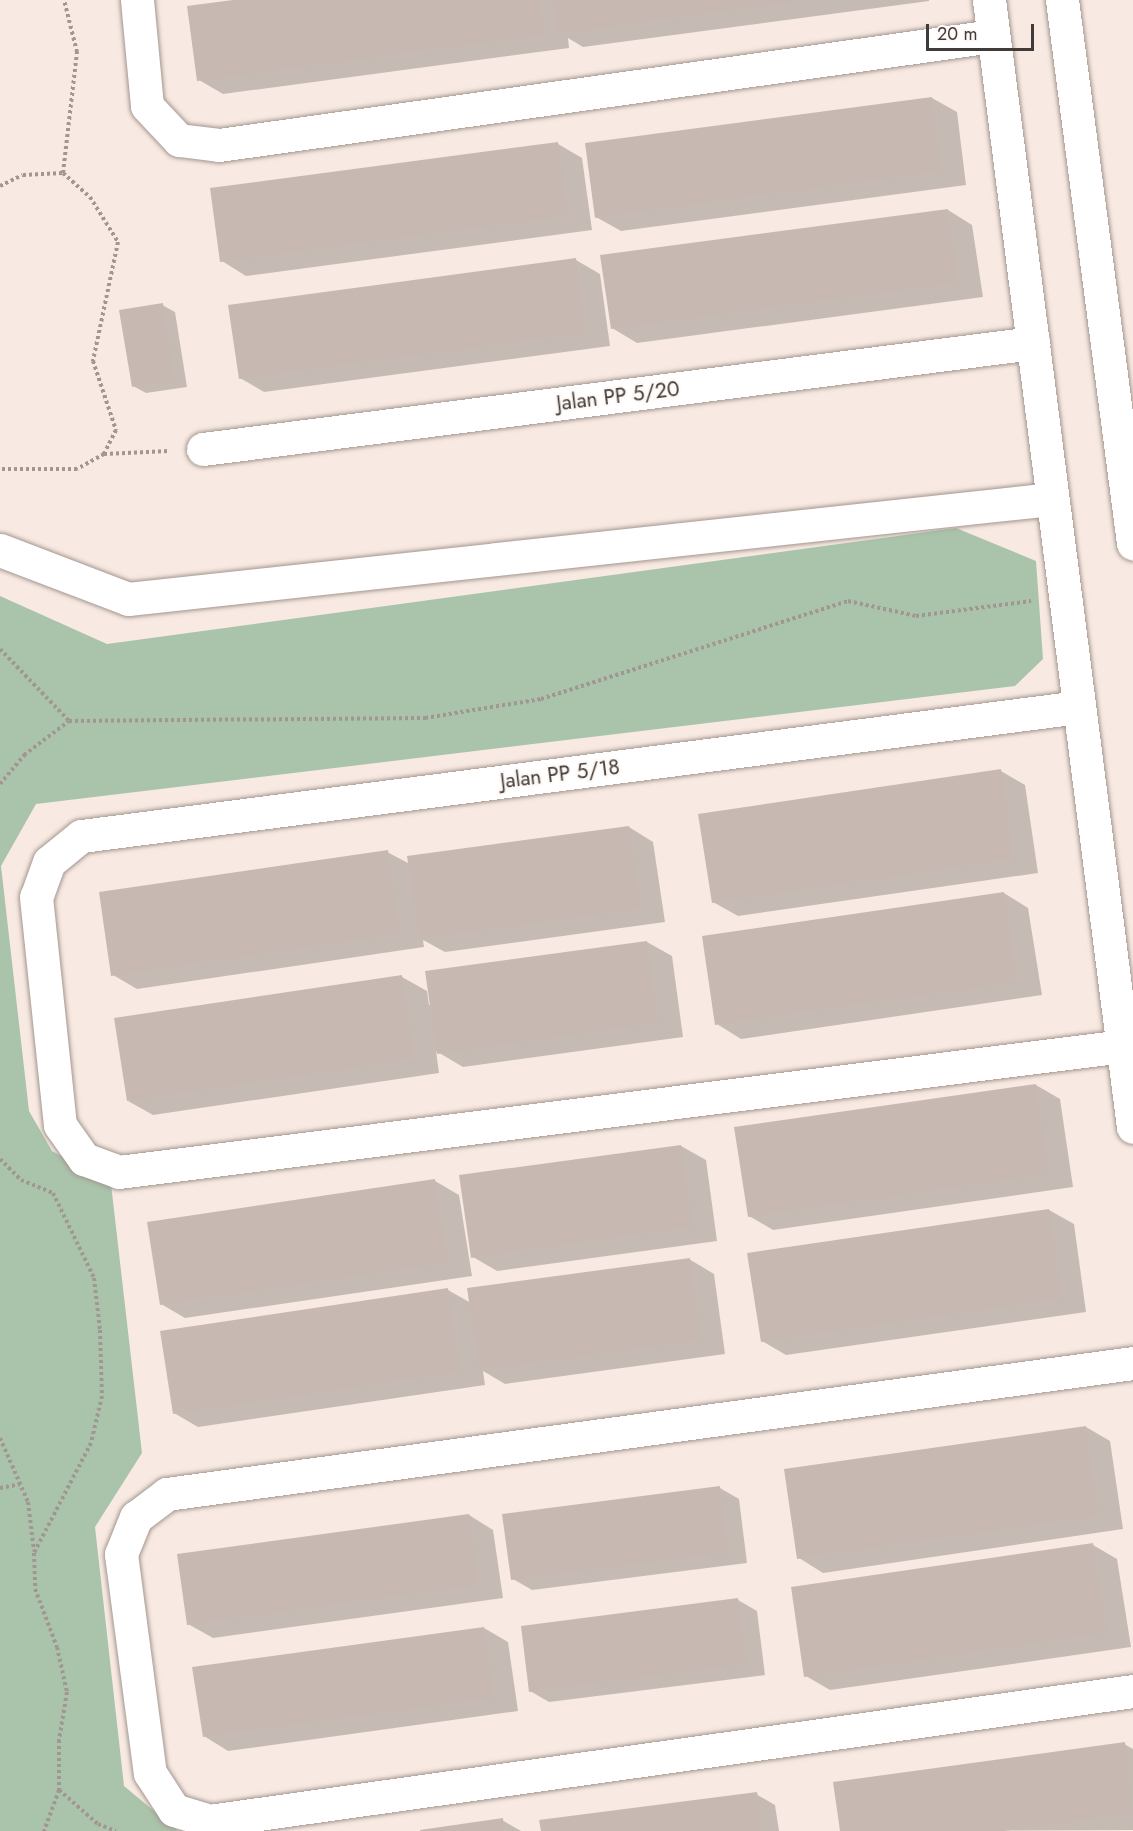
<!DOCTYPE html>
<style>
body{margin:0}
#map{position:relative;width:1133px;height:1831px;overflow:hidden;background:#f8eae2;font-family:Jost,sans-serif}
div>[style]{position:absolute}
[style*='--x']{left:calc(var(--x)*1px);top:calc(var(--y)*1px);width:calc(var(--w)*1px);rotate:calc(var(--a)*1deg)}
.green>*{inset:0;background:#a9c4aa}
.shadow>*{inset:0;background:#0003}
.building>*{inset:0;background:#c7b9b2}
.path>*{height:4px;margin-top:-2px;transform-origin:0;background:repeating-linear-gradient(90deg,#a19691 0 3px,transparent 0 6px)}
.roads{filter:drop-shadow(0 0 2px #a3968f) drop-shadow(0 0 2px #a3968f)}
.minor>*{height:33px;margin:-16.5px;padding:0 16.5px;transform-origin:16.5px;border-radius:16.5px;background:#fff}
.tertiary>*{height:33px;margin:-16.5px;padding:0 16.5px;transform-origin:16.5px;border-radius:16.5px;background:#fff}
span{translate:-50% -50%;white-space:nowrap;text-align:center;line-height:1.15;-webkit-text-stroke:4.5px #fff9f6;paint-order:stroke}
.street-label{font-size:21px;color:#403a38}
.scale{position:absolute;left:926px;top:24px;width:108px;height:27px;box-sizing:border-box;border:3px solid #403a38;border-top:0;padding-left:8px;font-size:18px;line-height:21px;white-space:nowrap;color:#403a38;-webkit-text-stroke:4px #fff9f6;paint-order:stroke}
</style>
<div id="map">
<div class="green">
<div style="clip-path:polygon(956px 528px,1036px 561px,1043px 659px,1015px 686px,36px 804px,1px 866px,29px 1111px,52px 1151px,111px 1184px,142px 1453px,95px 1527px,124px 1786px,178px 1831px,0 1831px,0 596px,107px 644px)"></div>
</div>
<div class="shadow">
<div style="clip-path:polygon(245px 0,929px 0,929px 1px,583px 47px,568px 38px,569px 48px,223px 94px,199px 80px)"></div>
<div style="clip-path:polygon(932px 98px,957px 112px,966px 185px,621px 231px,596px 217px)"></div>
<div style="clip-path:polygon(558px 144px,582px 158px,592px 230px,246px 276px,222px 261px)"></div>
<div style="clip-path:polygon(948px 210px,972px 225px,983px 297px,637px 343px,612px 328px)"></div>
<div style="clip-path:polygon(576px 260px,600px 274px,610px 346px,264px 392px,240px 378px)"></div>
<div style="clip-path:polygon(162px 305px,175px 312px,187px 387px,146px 393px,133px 386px)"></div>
<div style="clip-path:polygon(1001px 771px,1025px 785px,1038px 873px,738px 916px,713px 902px)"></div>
<div style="clip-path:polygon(629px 827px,653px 842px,665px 922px,445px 952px,423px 940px,424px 947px,137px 989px,113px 975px,387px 852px,410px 864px)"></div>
<div style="clip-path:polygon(1004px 893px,1028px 908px,1042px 995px,741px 1039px,717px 1024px)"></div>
<div style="clip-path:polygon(647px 942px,672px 956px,683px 1037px,463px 1067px,436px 1051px,439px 1073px,153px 1115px,128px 1101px,402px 977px,427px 991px,429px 1005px)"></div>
<div style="clip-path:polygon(1036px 1085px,1060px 1099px,1073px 1187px,773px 1230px,749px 1216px)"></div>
<div style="clip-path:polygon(681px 1146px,706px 1160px,717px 1241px,497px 1271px,473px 1257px)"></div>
<div style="clip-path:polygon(435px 1181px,459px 1195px,472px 1276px,185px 1318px,161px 1304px)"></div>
<div style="clip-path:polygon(1049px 1210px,1074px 1224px,1086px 1312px,786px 1355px,762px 1341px)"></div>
<div style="clip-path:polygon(689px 1259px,714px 1274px,725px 1354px,505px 1384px,483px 1371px,485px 1385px,198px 1427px,174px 1413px,448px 1290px,471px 1303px)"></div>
<div style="clip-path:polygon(1086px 1427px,1110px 1441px,1123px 1529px,823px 1573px,799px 1558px)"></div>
<div style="clip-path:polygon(720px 1488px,739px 1499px,747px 1563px,532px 1590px,513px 1579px)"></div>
<div style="clip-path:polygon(469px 1515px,493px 1530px,503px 1598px,213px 1638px,188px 1624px)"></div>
<div style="clip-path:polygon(1093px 1545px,1117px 1559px,1131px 1647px,830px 1690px,806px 1676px)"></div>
<div style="clip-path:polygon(738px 1600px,757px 1611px,765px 1675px,549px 1702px,530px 1691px)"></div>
<div style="clip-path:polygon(484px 1628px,508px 1642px,518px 1711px,228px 1751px,204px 1736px)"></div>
<div style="clip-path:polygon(1124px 1744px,1133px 1749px,1133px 1830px,841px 1831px)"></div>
<div style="clip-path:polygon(756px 1794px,775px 1805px,779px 1831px,542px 1831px)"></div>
<div style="clip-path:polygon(502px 1820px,521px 1831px,421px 1831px)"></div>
</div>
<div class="building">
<div style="clip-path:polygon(233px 0,540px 0,545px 35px,197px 81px,187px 6px)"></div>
<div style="clip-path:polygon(553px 0,801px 0,801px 1px,557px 34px)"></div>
<div style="clip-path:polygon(932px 97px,942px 171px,595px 218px,585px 143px)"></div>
<div style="clip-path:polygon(558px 142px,568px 216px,220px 262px,210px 188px)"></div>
<div style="clip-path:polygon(948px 209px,959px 283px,611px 329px,600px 255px)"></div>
<div style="clip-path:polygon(576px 258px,586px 333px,239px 379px,228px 305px)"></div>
<div style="clip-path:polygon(163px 303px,175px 380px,132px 387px,119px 310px)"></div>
<div style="clip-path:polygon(1001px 769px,1014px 859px,712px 903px,698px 814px)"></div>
<div style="clip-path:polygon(629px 826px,641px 909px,419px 939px,407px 856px)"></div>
<div style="clip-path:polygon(388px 850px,400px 934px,111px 976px,99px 892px)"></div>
<div style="clip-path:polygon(1004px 892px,1018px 982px,715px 1025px,702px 936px)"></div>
<div style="clip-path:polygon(647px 941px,659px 1023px,437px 1054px,425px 971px)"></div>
<div style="clip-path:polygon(402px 975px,415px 1059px,127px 1101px,114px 1018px)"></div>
<div style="clip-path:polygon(1036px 1084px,1049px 1174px,748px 1217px,734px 1127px)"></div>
<div style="clip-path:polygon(681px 1145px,693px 1227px,471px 1258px,459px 1175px)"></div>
<div style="clip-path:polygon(435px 1179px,448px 1263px,160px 1305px,147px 1222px)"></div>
<div style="clip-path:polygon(1049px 1209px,1062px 1299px,761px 1342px,747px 1253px)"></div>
<div style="clip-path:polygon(690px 1258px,701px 1340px,479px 1371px,467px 1288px)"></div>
<div style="clip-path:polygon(448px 1288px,461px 1372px,173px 1414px,160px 1331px)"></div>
<div style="clip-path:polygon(1086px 1426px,1099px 1516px,797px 1559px,784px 1469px)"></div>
<div style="clip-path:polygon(720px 1486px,729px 1553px,511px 1580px,502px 1514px)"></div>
<div style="clip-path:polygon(469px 1514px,479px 1585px,187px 1625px,177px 1554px)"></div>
<div style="clip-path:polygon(1093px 1543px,1107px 1633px,804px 1677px,791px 1587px)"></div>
<div style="clip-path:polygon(738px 1598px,747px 1664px,529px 1692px,521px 1626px)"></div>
<div style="clip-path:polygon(484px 1627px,494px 1698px,203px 1737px,192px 1667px)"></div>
<div style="clip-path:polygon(1125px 1742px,1133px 1813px,1004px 1831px,840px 1831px,833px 1782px)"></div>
<div style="clip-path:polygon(757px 1792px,762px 1831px,541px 1831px,539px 1820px)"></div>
<div style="clip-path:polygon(503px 1818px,504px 1831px,420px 1831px,420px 1830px)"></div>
</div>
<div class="path">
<div style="--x:63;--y:173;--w:122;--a:-83.4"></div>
<div style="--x:77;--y:52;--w:54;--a:-104"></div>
<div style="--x:0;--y:186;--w:25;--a:-26"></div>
<div style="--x:23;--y:175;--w:40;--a:-2.9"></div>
<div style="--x:63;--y:173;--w:36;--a:42"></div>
<div style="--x:90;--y:197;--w:53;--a:58.1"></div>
<div style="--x:118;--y:242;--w:122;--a:101.9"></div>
<div style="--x:93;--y:361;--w:73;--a:71.6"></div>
<div style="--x:116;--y:430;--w:27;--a:117"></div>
<div style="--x:104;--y:454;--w:31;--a:151"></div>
<div style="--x:77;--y:469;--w:77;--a:180"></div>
<div style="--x:104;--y:454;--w:65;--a:-2.6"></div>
<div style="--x:0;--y:649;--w:100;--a:46.2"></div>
<div style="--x:0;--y:784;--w:38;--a:-50"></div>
<div style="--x:24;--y:755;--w:56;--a:-37.1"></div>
<div style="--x:69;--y:721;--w:356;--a:-0.5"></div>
<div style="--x:425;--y:718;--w:118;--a:-9.3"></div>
<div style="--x:541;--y:699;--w:322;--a:-17.7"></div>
<div style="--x:848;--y:601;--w:70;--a:12.4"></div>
<div style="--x:916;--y:616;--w:116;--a:-7.4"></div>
<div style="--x:0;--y:1159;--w:30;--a:45"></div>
<div style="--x:21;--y:1180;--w:35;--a:22"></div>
<div style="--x:53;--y:1193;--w:94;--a:64.2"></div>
<div style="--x:94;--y:1278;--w:52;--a:83.4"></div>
<div style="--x:100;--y:1330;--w:66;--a:88.3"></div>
<div style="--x:102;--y:1396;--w:48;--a:103.2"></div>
<div style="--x:91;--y:1443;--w:124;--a:117.4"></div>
<div style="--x:34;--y:1553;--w:36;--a:88"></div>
<div style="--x:35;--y:1589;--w:62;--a:69.2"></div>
<div style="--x:57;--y:1647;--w:46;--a:77.5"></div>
<div style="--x:67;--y:1692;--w:49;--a:99.5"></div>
<div style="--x:59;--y:1740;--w:50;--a:90"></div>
<div style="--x:59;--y:1790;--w:44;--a:110.1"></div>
<div style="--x:0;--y:1438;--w:70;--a:66.4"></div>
<div style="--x:28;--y:1502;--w:49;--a:83"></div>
<div style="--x:0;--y:1488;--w:20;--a:-11"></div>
<div style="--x:59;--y:1790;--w:52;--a:41.1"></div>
<div style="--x:98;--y:1824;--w:19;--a:21"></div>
</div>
<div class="roads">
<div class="minor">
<div style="--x:137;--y:0;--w:106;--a:84.6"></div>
<div style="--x:147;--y:106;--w:47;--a:46.7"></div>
<div style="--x:179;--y:140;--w:40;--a:7.1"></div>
<div style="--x:219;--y:145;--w:782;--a:-8.02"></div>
<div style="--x:989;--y:0;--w:1136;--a:82.72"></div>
<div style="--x:203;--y:449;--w:837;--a:-7.28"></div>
<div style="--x:0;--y:550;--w:137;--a:20.9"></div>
<div style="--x:128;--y:599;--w:929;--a:-6.18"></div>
<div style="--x:1079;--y:707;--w:1006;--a:172.63"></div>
<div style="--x:81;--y:836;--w:41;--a:140.9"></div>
<div style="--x:49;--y:862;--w:37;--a:110"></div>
<div style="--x:36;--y:897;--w:229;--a:84"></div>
<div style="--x:60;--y:1125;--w:42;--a:54.8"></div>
<div style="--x:84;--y:1159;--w:37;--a:20"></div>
<div style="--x:119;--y:1172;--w:1012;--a:-7.15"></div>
<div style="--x:1133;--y:1363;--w:975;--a:172.28"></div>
<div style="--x:167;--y:1494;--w:39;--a:143"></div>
<div style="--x:136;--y:1517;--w:40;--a:112"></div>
<div style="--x:121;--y:1554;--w:221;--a:82.5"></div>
<div style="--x:150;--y:1773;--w:44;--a:57"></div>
<div style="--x:174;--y:1810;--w:37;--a:17"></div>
<div style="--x:209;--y:1821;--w:933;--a:-8.01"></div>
</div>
<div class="tertiary">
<div style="--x:1062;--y:0;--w:548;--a:82.55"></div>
</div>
</div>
<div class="street-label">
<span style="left:618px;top:396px;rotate:-7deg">Jalan PP 5/20</span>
<span style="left:560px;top:774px;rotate:-7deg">Jalan PP 5/18</span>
</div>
<div class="scale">20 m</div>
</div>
